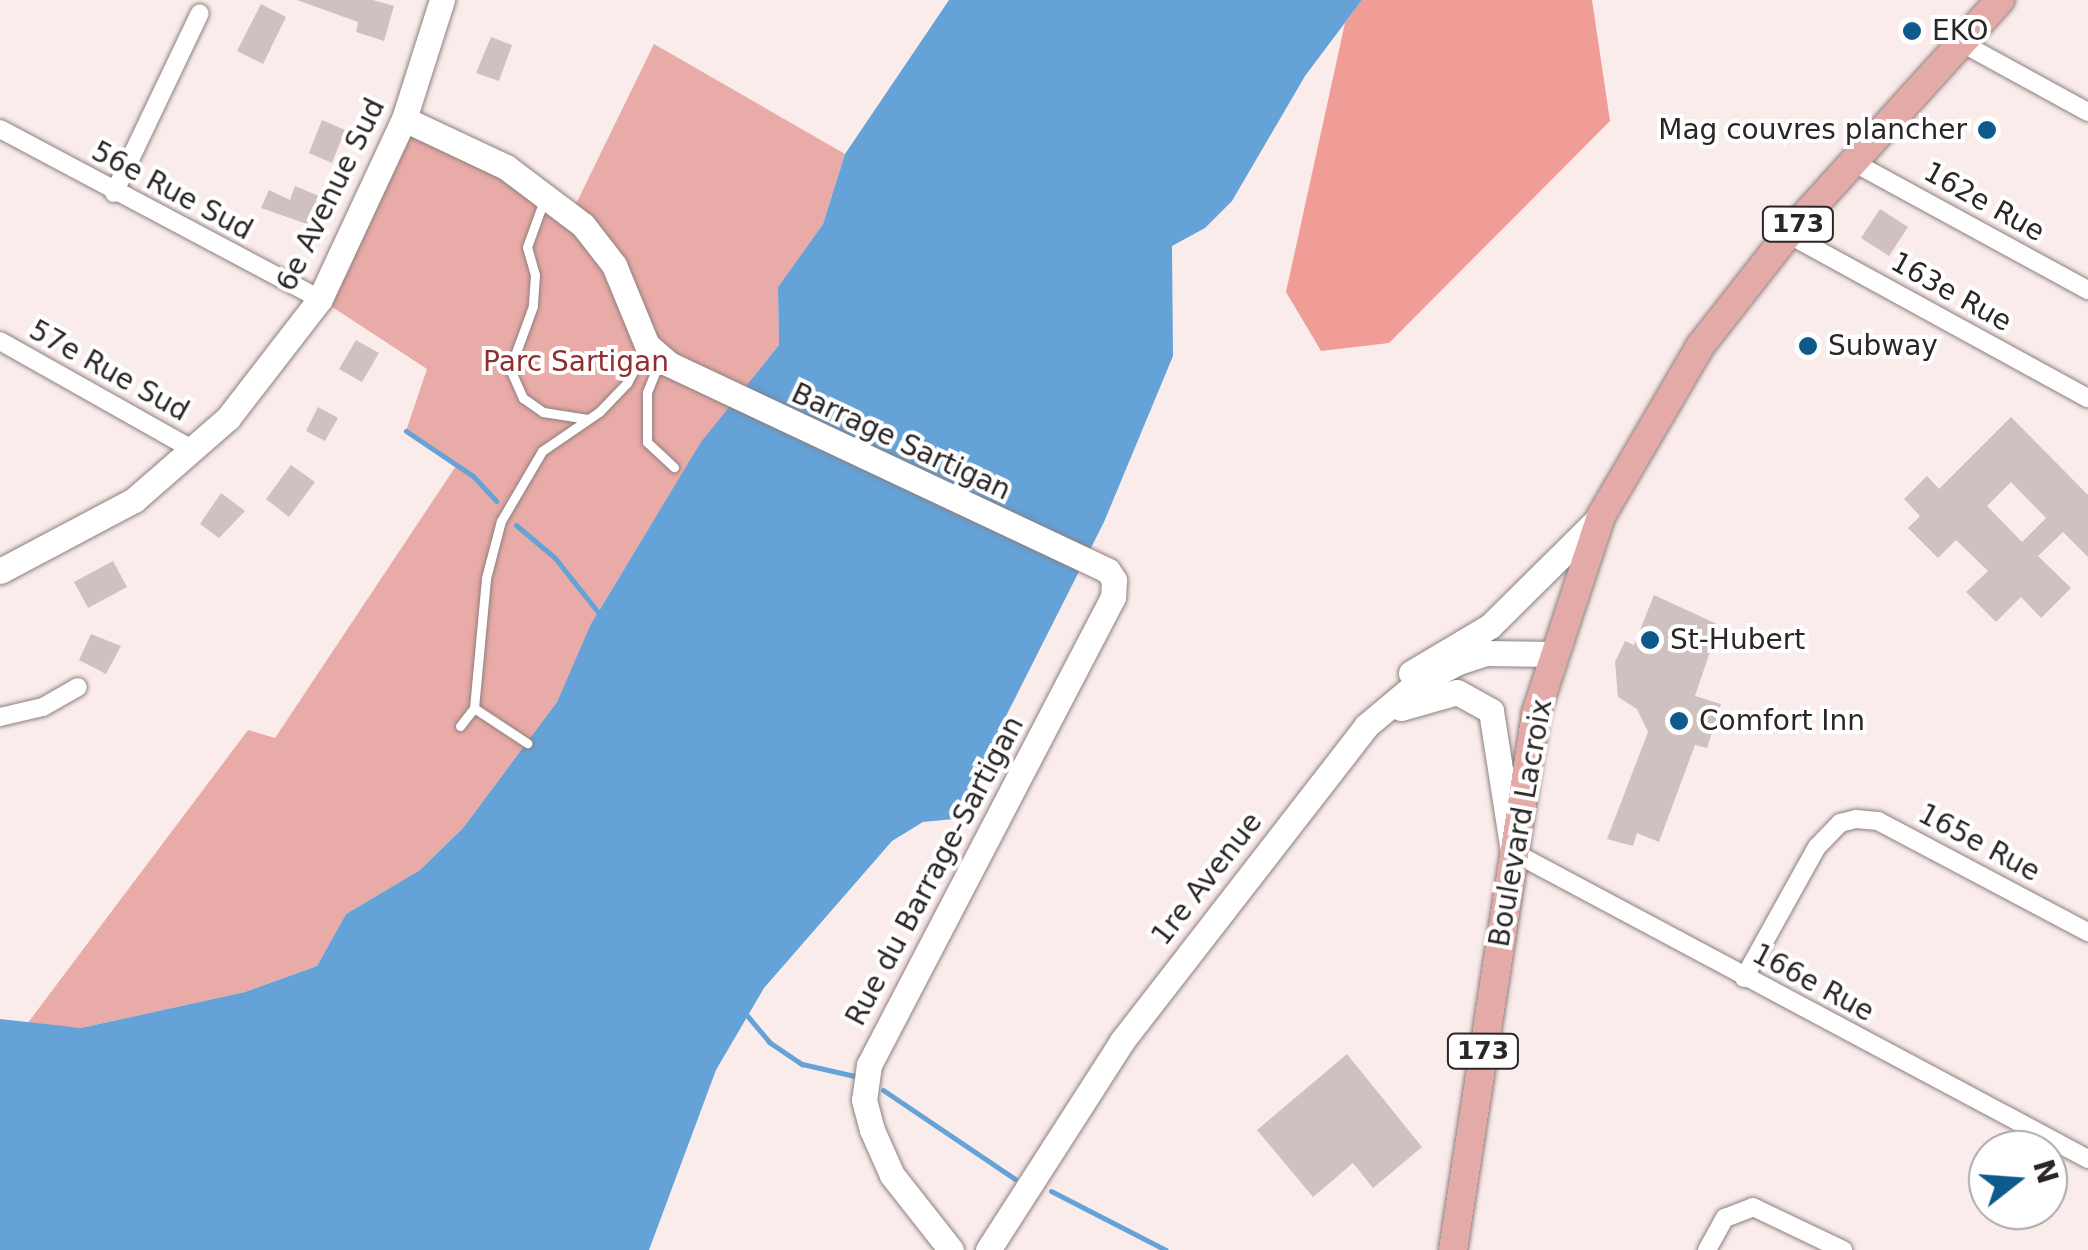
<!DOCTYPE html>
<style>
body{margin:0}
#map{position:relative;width:2088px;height:1250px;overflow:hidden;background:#faeceb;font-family:"DejaVu Sans",sans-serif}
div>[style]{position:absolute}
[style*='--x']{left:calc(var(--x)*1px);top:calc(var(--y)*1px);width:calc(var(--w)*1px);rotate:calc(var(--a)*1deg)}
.green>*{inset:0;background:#e9aba7}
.forest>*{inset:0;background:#f09c97}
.water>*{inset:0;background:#64a2d7}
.stream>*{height:5px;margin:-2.5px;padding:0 2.5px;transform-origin:2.5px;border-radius:2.5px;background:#64a2d7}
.building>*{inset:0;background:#cfc1c0}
.roads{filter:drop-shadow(0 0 2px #8c7f7e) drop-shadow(0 0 2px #8c7f7e)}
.lane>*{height:9px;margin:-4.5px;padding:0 4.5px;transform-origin:4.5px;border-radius:4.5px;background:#fff}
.street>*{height:18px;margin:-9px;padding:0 9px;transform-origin:9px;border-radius:9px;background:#fff}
.secondary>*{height:25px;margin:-12.5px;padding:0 12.5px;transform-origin:12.5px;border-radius:12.5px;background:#fff}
.primary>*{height:28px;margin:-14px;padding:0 14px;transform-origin:14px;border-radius:14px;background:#e4aaa7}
.dots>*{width:28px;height:28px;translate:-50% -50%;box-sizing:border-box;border:5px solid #fff;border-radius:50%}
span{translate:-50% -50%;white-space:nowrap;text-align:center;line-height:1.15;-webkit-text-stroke:8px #fff;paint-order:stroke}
.shield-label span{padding:2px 8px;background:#fff;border:2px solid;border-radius:8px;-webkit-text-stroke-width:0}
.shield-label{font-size:25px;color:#2b2625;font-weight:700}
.poi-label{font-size:28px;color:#2b2625}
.left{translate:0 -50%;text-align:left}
.right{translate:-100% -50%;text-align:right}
.street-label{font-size:28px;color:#2b2625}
.park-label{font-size:28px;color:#902f31}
.north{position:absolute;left:1968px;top:1130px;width:100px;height:100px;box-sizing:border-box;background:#fff;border:2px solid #aaa8a8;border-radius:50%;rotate:73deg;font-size:28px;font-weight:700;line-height:40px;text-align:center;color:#2b2625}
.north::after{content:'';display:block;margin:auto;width:35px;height:45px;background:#0e5a8d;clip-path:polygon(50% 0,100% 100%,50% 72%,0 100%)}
</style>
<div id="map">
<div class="green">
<div style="clip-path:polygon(654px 44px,845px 154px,823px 224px,778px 287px,779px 345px,701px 443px,598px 612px,557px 702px,463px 828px,420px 870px,346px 914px,317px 966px,245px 992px,81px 1028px,27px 1024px,248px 730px,275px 738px,456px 466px,406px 431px,427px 369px,320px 299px,404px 119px,571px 214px)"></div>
</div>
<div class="forest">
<div style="clip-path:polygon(1362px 0,1592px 0,1610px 121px,1389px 343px,1321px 351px,1286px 292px,1345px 23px)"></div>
</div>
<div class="water">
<div style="clip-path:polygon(949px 0,1362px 0,1305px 76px,1232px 201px,1205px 228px,1172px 246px,1173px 356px,1104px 522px,954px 819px,923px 822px,892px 841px,764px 988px,716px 1070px,649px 1250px,0 1250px,0 1019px,81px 1028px,245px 992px,317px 966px,346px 914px,420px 870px,463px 828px,557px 702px,591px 624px,701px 442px,779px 345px,778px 287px,823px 224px,845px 154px)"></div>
</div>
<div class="stream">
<div style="--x:406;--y:431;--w:81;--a:33.9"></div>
<div style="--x:473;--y:476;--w:34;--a:47"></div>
<div style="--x:516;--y:525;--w:51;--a:40.2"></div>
<div style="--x:555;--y:558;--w:75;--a:51.5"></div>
<div style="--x:745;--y:1013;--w:38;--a:50"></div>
<div style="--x:769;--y:1042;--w:40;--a:34"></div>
<div style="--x:802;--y:1064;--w:54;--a:12.8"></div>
<div style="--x:883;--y:1090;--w:159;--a:34"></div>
<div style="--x:1051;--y:1191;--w:129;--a:27.2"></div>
</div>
<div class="building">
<div style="clip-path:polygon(297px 0,373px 0,394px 6px,384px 41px,356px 32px,358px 22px)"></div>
<div style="clip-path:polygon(261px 4px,286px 17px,263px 64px,237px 51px)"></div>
<div style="clip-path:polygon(491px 37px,512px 45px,499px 81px,476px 73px)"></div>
<div style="clip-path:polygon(322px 120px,345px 130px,332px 163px,309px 153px)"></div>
<div style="clip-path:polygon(295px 186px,319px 196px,307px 224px,261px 208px,269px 190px,290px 200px)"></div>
<div style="clip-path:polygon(1880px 209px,1908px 227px,1889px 256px,1861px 238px)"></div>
<div style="clip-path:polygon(356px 340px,379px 353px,362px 382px,339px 369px)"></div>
<div style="clip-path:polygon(318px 407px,338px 418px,325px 441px,306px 431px)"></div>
<div style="clip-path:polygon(evenodd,2011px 417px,2088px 495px,2088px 557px,2063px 532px,2038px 556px,2071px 588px,2041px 618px,2021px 597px,1996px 622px,1966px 592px,1988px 571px,1956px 540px,1938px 558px,1908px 528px,1920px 516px,1904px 499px,1927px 476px,1939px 489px,2011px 417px,2011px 482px,2046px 518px,2022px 542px,1987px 506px,2011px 482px)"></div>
<div style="clip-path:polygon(291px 465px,315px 482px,289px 517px,266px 499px)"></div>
<div style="clip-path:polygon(221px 493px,245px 511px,219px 538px,200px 524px)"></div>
<div style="clip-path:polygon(113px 561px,127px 587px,88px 608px,74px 582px)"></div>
<div style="clip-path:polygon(1654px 595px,1719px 625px,1695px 696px,1721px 704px,1707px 748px,1695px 745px,1659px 842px,1637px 833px,1633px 846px,1607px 839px,1648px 732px,1637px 709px,1618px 697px,1615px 662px,1625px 641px,1634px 645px)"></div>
<div style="clip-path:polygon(91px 634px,121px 646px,106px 674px,79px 660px)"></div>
<div style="clip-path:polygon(1347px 1054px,1422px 1147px,1373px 1188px,1353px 1163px,1313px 1197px,1257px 1130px)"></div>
</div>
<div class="roads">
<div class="lane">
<div style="--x:544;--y:200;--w:50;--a:109.9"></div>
<div style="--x:527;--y:247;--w:29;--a:74"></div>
<div style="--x:535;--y:275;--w:31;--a:94"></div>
<div style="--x:533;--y:306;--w:67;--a:110.1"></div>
<div style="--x:510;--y:369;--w:32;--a:66"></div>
<div style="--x:523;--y:398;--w:24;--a:35"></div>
<div style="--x:543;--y:412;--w:45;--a:9"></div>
<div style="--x:660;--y:360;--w:35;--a:112"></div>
<div style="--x:647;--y:393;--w:49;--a:90"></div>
<div style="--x:647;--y:442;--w:37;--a:43"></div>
<div style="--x:474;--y:708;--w:64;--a:33.4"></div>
<div style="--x:460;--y:726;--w:23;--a:-52"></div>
<div style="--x:474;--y:708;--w:131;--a:-84.7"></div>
<div style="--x:486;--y:578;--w:59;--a:-75.3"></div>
<div style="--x:501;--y:521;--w:81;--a:-59.6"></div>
<div style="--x:542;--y:451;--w:69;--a:-34.4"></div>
<div style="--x:599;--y:412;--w:40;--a:-46"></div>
<div style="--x:627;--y:383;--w:38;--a:-62"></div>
</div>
<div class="street">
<div style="--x:1960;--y:42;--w:146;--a:28.7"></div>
<div style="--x:0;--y:129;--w:362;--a:28"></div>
<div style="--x:1853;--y:162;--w:268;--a:28.6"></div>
<div style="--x:114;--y:193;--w:199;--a:-64.5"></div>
<div style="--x:1788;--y:234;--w:342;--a:28.7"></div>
<div style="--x:0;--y:341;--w:220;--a:29.4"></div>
<div style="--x:0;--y:717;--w:44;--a:-13.1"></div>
<div style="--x:43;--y:707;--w:40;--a:-29.7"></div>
<div style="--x:1513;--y:852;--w:652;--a:28.1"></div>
<div style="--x:1744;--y:978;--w:150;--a:-60.9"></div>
<div style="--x:1817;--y:847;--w:33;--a:-46"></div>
<div style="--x:1840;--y:823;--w:16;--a:-14"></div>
<div style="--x:1856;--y:819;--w:22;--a:5"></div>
<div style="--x:1878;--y:821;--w:238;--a:27.9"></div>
<div style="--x:1707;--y:1250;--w:37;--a:-61"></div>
<div style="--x:1725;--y:1218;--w:30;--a:-21"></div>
<div style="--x:1753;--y:1207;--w:100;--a:25.5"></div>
</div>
<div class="secondary">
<div style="--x:404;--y:119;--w:113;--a:25.2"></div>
<div style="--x:506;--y:167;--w:96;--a:37"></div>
<div style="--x:583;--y:225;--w:51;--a:52.2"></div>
<div style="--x:614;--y:265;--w:87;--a:67.6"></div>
<div style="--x:647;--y:345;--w:29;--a:41"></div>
<div style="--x:669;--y:364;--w:485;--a:25.2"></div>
<div style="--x:1108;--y:571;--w:11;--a:56"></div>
<div style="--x:1114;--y:580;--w:17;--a:93"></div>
<div style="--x:1113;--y:597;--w:528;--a:117.54"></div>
<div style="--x:869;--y:1065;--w:35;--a:98"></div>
<div style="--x:864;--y:1100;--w:31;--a:75"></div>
<div style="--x:872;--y:1130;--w:49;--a:66"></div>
<div style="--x:892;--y:1175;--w:95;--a:51.8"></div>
<div style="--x:0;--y:571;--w:152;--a:-27.9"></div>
<div style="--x:134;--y:500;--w:125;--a:-41.1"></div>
<div style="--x:228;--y:418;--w:150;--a:-52.3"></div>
<div style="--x:320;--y:299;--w:199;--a:-65"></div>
<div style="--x:404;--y:119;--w:125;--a:-72.3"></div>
<div style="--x:1411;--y:673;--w:92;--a:-30.7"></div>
<div style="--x:1490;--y:626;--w:156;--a:-44.7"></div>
<div style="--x:1401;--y:708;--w:58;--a:-15.9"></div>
<div style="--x:1457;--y:692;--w:39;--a:29"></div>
<div style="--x:1491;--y:711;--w:136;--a:81.1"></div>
<div style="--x:988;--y:1250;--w:248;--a:-57.3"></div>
<div style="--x:1122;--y:1041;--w:398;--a:-52.2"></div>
<div style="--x:1366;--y:726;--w:64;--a:-39.9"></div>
<div style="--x:1415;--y:685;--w:49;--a:-28.1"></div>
<div style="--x:1458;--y:662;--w:29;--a:-18"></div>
<div style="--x:1486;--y:653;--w:68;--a:0.8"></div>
</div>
<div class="primary">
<div style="--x:1453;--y:1250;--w:543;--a:-81.21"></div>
<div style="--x:1536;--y:713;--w:207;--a:-71.7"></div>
<div style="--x:1601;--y:516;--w:198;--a:-59.7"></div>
<div style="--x:1701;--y:345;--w:141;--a:-51.9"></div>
<div style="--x:1788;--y:234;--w:316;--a:-47.8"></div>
</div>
</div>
<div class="dots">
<div style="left:1912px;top:31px;background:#0e5a8d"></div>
<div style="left:1987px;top:130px;background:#0e5a8d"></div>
<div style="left:1808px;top:346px;background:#0e5a8d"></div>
<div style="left:1650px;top:640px;background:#0e5a8d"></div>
<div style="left:1679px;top:721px;background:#0e5a8d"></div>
</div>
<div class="shield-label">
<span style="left:1798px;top:224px">173</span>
<span style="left:1483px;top:1051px">173</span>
</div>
<div class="poi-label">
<span class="left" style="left:1932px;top:31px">EKO</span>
<span class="right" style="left:1967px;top:130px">Mag couvres plancher</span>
<span class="left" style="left:1828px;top:346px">Subway</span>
<span class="left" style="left:1670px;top:640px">St-Hubert</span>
<span class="left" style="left:1699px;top:721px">Comfort Inn</span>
</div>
<div class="street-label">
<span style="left:172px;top:191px;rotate:28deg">56e Rue Sud</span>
<span style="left:331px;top:195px;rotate:-64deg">6e Avenue Sud</span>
<span style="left:1984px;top:202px;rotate:29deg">162e Rue</span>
<span style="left:1951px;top:292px;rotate:29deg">163e Rue</span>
<span style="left:109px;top:371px;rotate:29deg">57e Rue Sud</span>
<span style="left:901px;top:442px;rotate:25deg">Barrage Sartigan</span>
<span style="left:1521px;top:823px;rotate:-80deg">Boulevard Lacroix</span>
<span style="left:1979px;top:843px;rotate:28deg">165e Rue</span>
<span style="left:935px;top:871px;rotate:-62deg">Rue du Barrage-Sartigan</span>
<span style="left:1207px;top:879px;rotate:-52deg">1re Avenue</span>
<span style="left:1813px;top:983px;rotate:28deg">166e Rue</span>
</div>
<div class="park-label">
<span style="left:576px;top:362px">Parc Sartigan</span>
</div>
<div class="north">N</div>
</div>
